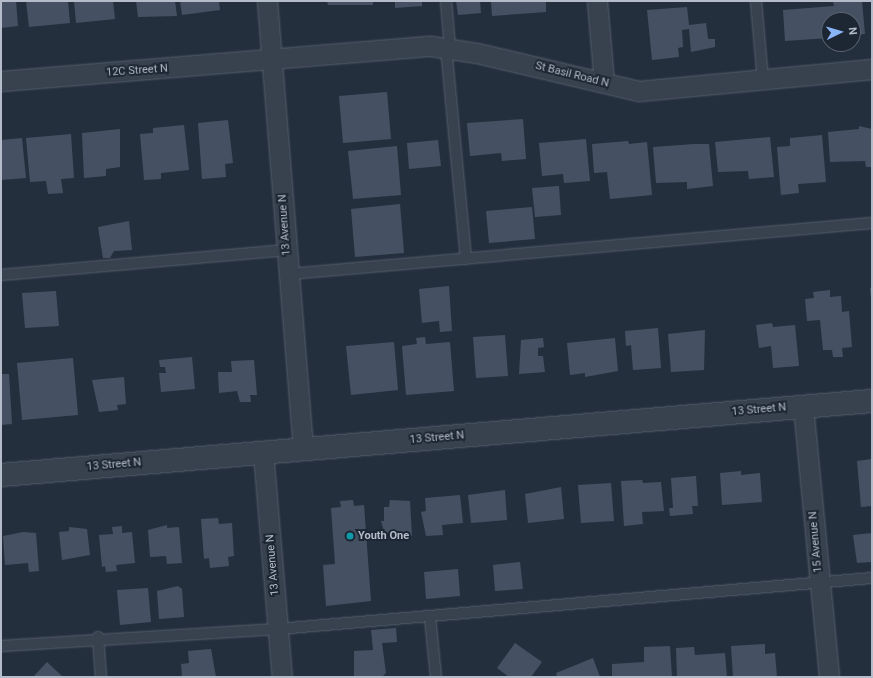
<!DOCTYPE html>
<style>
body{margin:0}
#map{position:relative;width:873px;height:678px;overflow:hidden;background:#242f3e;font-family:Roboto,sans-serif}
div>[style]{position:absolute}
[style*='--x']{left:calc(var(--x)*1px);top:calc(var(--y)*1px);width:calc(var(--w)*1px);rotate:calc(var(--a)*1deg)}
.building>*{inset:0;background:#455162}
.roads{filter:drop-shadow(0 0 1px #565f6c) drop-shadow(0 0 1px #565f6c)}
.service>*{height:10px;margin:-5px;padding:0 5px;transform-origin:5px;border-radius:5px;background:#38414e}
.minor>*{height:19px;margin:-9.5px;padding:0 9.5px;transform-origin:9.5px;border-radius:9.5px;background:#38414e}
.tertiary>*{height:22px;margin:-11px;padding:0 11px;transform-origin:11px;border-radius:11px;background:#38414e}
.dots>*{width:11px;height:11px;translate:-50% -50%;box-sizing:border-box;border:2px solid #1d2633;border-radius:50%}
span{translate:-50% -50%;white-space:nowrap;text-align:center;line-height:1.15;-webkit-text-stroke:4px #1d2633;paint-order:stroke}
.street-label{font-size:11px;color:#b4bcc9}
.poi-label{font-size:11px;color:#b4bcc9;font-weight:700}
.left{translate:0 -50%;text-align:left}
.frame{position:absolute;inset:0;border:2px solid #b4bcc9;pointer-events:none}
.north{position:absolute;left:821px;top:12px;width:40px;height:40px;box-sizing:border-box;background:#1d2633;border:1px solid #59626f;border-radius:50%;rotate:85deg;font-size:11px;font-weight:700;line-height:16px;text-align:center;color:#b4bcc9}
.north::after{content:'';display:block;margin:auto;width:14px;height:18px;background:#8ab4f8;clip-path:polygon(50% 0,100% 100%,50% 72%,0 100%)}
</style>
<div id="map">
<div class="building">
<div style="clip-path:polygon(1px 1px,16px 1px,18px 26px,1px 28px)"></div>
<div style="clip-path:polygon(26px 1px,68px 1px,70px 23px,29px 27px)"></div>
<div style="clip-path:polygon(74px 1px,113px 1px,115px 19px,76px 23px)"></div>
<div style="clip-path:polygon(136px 1px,175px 1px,177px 16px,138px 17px)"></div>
<div style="clip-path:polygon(180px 1px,219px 1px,220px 10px,182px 15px)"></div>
<div style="clip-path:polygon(327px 1px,373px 1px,373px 5px,328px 5px)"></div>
<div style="clip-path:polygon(395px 1px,422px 1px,422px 6px,395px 8px)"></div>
<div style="clip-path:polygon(456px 1px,480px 1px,481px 13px,458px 15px)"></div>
<div style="clip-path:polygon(491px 1px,546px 1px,546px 12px,492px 16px)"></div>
<div style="clip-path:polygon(833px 1px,862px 1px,865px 34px,853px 35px,853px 20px,829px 20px,829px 38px,785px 41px,783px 10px,834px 6px)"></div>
<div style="clip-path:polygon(687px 7px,689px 25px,706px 23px,708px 39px,715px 39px,715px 47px,691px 52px,689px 29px,682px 30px,683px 47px,678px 48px,679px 57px,652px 60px,647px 10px)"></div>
<div style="clip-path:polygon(387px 92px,391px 139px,343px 143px,339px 96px)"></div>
<div style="clip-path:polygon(523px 119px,526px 159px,502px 161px,501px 153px,470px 156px,467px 123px)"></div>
<div style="clip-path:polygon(228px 120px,233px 163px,225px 164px,226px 177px,202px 179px,198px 123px)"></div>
<div style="clip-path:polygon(184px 125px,189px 170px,161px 173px,161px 179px,144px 180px,140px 134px,153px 133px,153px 128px)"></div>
<div style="clip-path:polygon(859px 126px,872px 129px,872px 167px,866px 167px,865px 161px,830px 162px,828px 132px,859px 129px)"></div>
<div style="clip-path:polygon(120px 129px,120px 167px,106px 169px,106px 176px,84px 178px,82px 133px)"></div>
<div style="clip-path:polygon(71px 134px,74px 178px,61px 179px,63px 193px,48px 194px,46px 181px,30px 182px,26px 138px)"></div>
<div style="clip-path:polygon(822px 135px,826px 182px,798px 184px,799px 193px,781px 195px,777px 147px,790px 146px,790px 138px)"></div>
<div style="clip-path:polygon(770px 137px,774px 177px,749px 179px,748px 171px,718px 172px,715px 142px)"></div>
<div style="clip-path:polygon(22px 138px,26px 178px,1px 180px,1px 140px)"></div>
<div style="clip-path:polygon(586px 139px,590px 181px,564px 183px,563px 174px,542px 176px,539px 143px)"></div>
<div style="clip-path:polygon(438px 140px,441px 166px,409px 169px,407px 143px)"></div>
<div style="clip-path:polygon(628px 141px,629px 144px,647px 142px,652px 195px,610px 199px,607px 172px,594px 173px,592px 144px)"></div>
<div style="clip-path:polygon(694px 144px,709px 144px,713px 186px,687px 189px,687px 182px,656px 183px,653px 147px)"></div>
<div style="clip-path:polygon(397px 146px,401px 195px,353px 199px,348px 151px)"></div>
<div style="clip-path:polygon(559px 186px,561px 215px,535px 217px,532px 188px)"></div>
<div style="clip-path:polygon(400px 204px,404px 253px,355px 257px,351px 209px)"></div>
<div style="clip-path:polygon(532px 207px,535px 239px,489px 243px,486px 211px)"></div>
<div style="clip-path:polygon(129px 221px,132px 250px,114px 251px,110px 258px,103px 258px,98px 227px)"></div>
<div style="clip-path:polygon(449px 286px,452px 331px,440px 332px,439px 321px,422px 323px,419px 289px)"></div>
<div style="clip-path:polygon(870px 288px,872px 288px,872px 299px,871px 299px)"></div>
<div style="clip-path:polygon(830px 290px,830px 297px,841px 296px,842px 312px,849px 311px,852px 347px,842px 348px,843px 357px,833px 357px,832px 350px,823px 350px,820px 320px,807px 321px,805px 299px,814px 298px,813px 292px)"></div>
<div style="clip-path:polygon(56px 291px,59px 326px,25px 328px,22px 293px)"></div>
<div style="clip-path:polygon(772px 323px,773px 327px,795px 325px,799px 366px,773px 368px,771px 346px,759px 348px,756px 325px)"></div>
<div style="clip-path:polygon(658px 328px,661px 368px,633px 370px,631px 345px,626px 346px,625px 331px)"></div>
<div style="clip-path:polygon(705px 330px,704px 370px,671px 372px,668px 334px)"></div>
<div style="clip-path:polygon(505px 335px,508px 376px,476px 378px,473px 337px)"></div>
<div style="clip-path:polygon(425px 337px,426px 344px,450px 342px,454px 391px,406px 395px,402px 346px,417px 344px,416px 338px)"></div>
<div style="clip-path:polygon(543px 338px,544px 347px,538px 348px,538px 356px,543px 356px,545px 372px,519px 374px,521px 340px)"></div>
<div style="clip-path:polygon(615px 338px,618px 371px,585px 377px,585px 373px,570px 375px,567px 343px)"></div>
<div style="clip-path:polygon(394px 342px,398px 390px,351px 395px,346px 346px)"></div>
<div style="clip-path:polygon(192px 357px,195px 389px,161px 392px,159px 373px,166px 373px,165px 367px,160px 367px,159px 360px)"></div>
<div style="clip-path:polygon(73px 358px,78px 415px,22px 420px,17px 363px)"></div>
<div style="clip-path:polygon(254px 360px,257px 395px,250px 395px,251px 402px,240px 402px,237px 391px,219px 393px,218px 372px,232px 372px,231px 361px)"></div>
<div style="clip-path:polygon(1px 374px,9px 374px,12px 424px,1px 425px)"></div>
<div style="clip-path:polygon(124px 377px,126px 404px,117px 405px,118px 410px,99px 412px,92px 380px)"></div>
<div style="clip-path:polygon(872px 459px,872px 506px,861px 507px,857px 461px)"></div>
<div style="clip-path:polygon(741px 471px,741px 475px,760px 473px,762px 502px,722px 505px,720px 473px)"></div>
<div style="clip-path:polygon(696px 476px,698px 506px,692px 506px,693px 514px,670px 516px,669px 508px,673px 508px,671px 478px)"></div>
<div style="clip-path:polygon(642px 480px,643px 483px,661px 482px,664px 511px,642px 512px,643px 524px,624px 526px,621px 481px)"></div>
<div style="clip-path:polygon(611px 483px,614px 521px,581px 523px,578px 485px)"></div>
<div style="clip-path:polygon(561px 487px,564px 519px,528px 523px,525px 494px)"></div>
<div style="clip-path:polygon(505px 490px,507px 520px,471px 523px,468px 495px)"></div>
<div style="clip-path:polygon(460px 495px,463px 523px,442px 525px,443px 535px,426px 536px,421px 512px,426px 511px,425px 498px)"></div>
<div style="clip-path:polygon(353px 500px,354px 506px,364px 505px,371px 601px,326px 606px,323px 565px,335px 564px,331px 508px,341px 507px,340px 501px)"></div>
<div style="clip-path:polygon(390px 500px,410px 501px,412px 536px,386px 538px,381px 521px,384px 521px,384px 507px,389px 507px)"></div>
<div style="clip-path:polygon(218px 518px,219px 524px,232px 523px,234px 556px,228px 557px,229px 566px,210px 568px,209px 558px,204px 559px,201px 519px)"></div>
<div style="clip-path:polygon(167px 525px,167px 528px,179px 527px,182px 563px,167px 564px,166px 556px,150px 557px,148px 530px)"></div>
<div style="clip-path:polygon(122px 526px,122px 533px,132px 532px,135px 563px,116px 565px,117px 571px,106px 572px,105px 566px,102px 567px,99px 535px,113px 534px,112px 527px)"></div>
<div style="clip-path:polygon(69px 527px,87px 529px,90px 555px,62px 560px,59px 532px,69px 531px)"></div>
<div style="clip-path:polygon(23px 532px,36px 533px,39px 571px,29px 572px,28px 563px,5px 565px,3px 536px)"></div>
<div style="clip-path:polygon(872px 533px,872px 562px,857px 563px,853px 535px)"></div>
<div style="clip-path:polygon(520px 562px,523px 589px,495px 591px,493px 565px)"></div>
<div style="clip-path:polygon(458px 569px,460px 596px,426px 599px,424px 572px)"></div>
<div style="clip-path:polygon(178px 586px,182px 589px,184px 617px,159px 619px,157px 591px)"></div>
<div style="clip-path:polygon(148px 588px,151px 622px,120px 625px,117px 590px)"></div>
<div style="clip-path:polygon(396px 628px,397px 642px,382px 643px,386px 673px,382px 677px,354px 677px,354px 651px,373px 650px,371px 630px)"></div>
<div style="clip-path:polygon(515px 643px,542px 662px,531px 677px,509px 677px,497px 668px)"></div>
<div style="clip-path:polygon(765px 644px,765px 654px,775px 653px,777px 677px,733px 677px,731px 646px)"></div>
<div style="clip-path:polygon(670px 646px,672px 677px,612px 677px,612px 664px,644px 662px,644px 647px)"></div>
<div style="clip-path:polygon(694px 647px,695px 655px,725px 653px,727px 677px,677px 677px,676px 648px)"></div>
<div style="clip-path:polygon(211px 649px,216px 677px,182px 677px,181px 664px,189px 663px,188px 651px)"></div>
<div style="clip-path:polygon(593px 658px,600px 677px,557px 677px,556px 673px)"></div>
<div style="clip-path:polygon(47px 662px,63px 677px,33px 677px)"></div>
</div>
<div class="roads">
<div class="service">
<div style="--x:446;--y:1;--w:47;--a:85.1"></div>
<div style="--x:756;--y:1;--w:80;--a:85"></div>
<div style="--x:446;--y:47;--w:213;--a:84.6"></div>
<div style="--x:289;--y:274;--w:585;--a:-5"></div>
<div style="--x:1;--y:275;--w:287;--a:-5"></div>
<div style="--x:430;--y:617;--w:60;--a:84.3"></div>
<div style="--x:98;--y:637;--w:40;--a:85.7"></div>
<div style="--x:1;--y:646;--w:278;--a:-3.5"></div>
<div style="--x:278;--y:629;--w:596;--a:-4.91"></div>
</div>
<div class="minor">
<div style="--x:267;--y:1;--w:449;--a:85.4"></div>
<div style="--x:597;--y:1;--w:81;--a:85.1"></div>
<div style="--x:1;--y:81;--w:431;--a:-4.7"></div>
<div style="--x:431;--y:46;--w:47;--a:8.7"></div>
<div style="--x:477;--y:53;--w:166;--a:13.2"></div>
<div style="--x:639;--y:91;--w:234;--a:-5.4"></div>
<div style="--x:803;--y:406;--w:272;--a:84.5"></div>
<div style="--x:263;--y:452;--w:226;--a:85.2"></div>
</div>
<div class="tertiary">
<div style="--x:1;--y:475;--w:874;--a:-4.86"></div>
</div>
</div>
<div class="dots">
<div style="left:350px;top:536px;background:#0f9aa8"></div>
</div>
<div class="street-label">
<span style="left:137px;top:71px;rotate:-4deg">12C Street N</span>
<span style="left:572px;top:75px;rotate:14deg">St Basil Road N</span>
<span style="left:285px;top:225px;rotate:-94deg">13 Avenue N</span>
<span style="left:759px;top:410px;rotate:-5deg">13 Street N</span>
<span style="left:437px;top:438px;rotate:-5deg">13 Street N</span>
<span style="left:114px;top:465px;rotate:-5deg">13 Street N</span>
<span style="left:816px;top:542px;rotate:-95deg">15 Avenue N</span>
<span style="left:273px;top:565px;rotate:-95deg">13 Avenue N</span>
</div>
<div class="poi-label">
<span class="left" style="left:358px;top:536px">Youth One</span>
</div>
<div class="frame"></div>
<div class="north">N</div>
</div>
